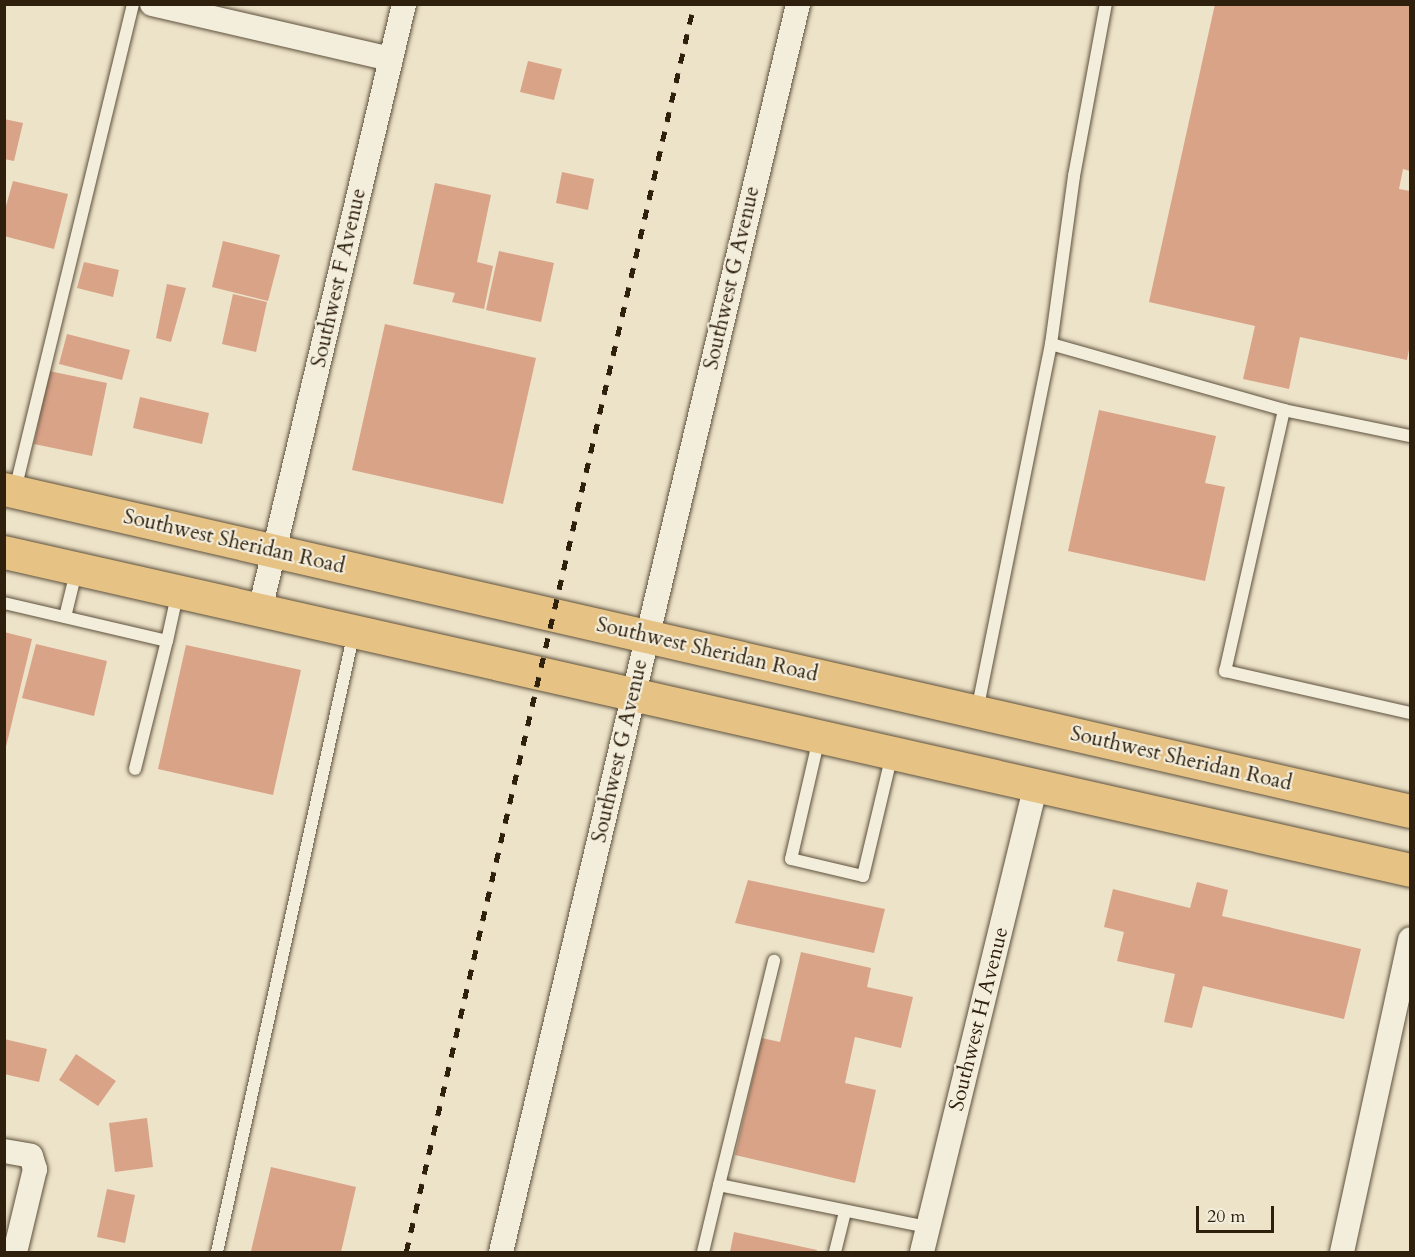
<!DOCTYPE html>
<style>
body{margin:0}
#map{position:relative;width:1415px;height:1257px;overflow:hidden;background:#ede3c9;font-family:Cardo,serif}
div>[style]{position:absolute}
[style*='--x']{left:calc(var(--x)*1px);top:calc(var(--y)*1px);width:calc(var(--w)*1px);rotate:calc(var(--a)*1deg)}
.building>*{inset:0;background:#d9a388}
.roads{filter:drop-shadow(0 0 2px #5e513c) drop-shadow(0 0 2px #5e513c)}
.lane>*{height:12px;margin:-6px;padding:0 6px;transform-origin:6px;border-radius:6px;background:#f3eddc}
.street>*{height:24px;margin:-12px;padding:0 12px;transform-origin:12px;border-radius:12px;background:#f3eddc}
.primary>*{height:33px;margin:-16.5px;padding:0 16.5px;transform-origin:16.5px;border-radius:16.5px;background:#e6c284}
.rail>*{height:4.5px;margin-top:-2.25px;transform-origin:0;background:repeating-linear-gradient(90deg,#2f200d 0 10px,transparent 0 20px)}
span{translate:-50% -50%;white-space:nowrap;text-align:center;line-height:1.15;-webkit-text-stroke:4.5px #f3eddc;paint-order:stroke}
.street-label{font-size:21px;color:#2f200d}
.frame{position:absolute;inset:0;border:6px solid #2f200d;pointer-events:none}
.scale{position:absolute;left:1196px;top:1206px;width:78px;height:27px;box-sizing:border-box;border:3px solid #2f200d;border-top:0;padding-left:8px;font-size:18px;line-height:21px;white-space:nowrap;color:#2f200d;-webkit-text-stroke:4px #f3eddc;paint-order:stroke}
</style>
<div id="map">
<div class="building">
<div style="clip-path:polygon(1215px 4px,1410px 4px,1410px 171px,1403px 169px,1399px 189px,1410px 191px,1410px 344px,1407px 360px,1300px 337px,1289px 389px,1243px 379px,1255px 326px,1149px 302px)"></div>
<div style="clip-path:polygon(528px 61px,562px 69px,554px 100px,520px 92px)"></div>
<div style="clip-path:polygon(4px 119px,23px 123px,14px 161px,4px 159px)"></div>
<div style="clip-path:polygon(562px 172px,594px 179px,588px 210px,556px 203px)"></div>
<div style="clip-path:polygon(13px 181px,68px 194px,54px 249px,4px 236px,4px 213px)"></div>
<div style="clip-path:polygon(435px 183px,491px 195px,477px 262px,493px 266px,484px 309px,452px 302px,455px 293px,413px 284px)"></div>
<div style="clip-path:polygon(223px 241px,280px 255px,268px 301px,212px 287px)"></div>
<div style="clip-path:polygon(499px 251px,554px 263px,541px 322px,486px 310px)"></div>
<div style="clip-path:polygon(84px 262px,119px 270px,113px 297px,77px 288px)"></div>
<div style="clip-path:polygon(167px 284px,186px 288px,171px 342px,156px 338px)"></div>
<div style="clip-path:polygon(233px 294px,267px 302px,256px 352px,222px 344px)"></div>
<div style="clip-path:polygon(385px 324px,536px 358px,503px 504px,352px 470px)"></div>
<div style="clip-path:polygon(67px 334px,130px 350px,122px 380px,59px 364px)"></div>
<div style="clip-path:polygon(49px 371px,107px 383px,92px 456px,34px 444px)"></div>
<div style="clip-path:polygon(140px 397px,209px 413px,202px 444px,133px 428px)"></div>
<div style="clip-path:polygon(1099px 410px,1216px 436px,1205px 483px,1225px 487px,1205px 581px,1068px 551px)"></div>
<div style="clip-path:polygon(4px 632px,32px 639px,5px 751px,4px 751px)"></div>
<div style="clip-path:polygon(36px 644px,107px 661px,94px 716px,22px 698px)"></div>
<div style="clip-path:polygon(186px 645px,301px 670px,273px 795px,158px 769px)"></div>
<div style="clip-path:polygon(748px 880px,885px 909px,874px 953px,735px 923px)"></div>
<div style="clip-path:polygon(1197px 882px,1228px 890px,1222px 916px,1361px 949px,1344px 1019px,1203px 986px,1192px 1028px,1164px 1022px,1175px 974px,1117px 961px,1124px 932px,1104px 927px,1113px 889px,1190px 908px)"></div>
<div style="clip-path:polygon(801px 952px,871px 968px,867px 987px,913px 997px,901px 1048px,855px 1037px,845px 1083px,876px 1090px,855px 1183px,735px 1155px,762px 1038px,780px 1042px)"></div>
<div style="clip-path:polygon(4px 1039px,47px 1049px,39px 1082px,4px 1074px)"></div>
<div style="clip-path:polygon(76px 1054px,116px 1081px,98px 1106px,59px 1080px)"></div>
<div style="clip-path:polygon(147px 1118px,153px 1167px,115px 1172px,109px 1123px)"></div>
<div style="clip-path:polygon(271px 1167px,356px 1187px,341px 1252px,251px 1251px)"></div>
<div style="clip-path:polygon(107px 1189px,135px 1195px,125px 1243px,97px 1237px)"></div>
<div style="clip-path:polygon(734px 1232px,817px 1250px,816px 1252px,730px 1252px)"></div>
</div>
<div class="roads">
<div class="lane">
<div style="--x:1051;--y:344;--w:242;--a:15.8"></div>
<div style="--x:1284;--y:410;--w:129;--a:11.7"></div>
<div style="--x:1284;--y:410;--w:268;--a:102.7"></div>
<div style="--x:1225;--y:671;--w:190;--a:12.8"></div>
<div style="--x:15;--y:490;--w:500;--a:-76.35"></div>
<div style="--x:4;--y:603;--w:167;--a:13.1"></div>
<div style="--x:167;--y:641;--w:51;--a:-77.6"></div>
<div style="--x:65;--y:617;--w:50;--a:-76.2"></div>
<div style="--x:977;--y:711;--w:374;--a:-78.6"></div>
<div style="--x:1051;--y:344;--w:170;--a:-82.2"></div>
<div style="--x:1074;--y:176;--w:175;--a:-79.5"></div>
<div style="--x:819;--y:738;--w:124;--a:103"></div>
<div style="--x:791;--y:859;--w:74;--a:13.3"></div>
<div style="--x:863;--y:876;--w:125;--a:-76.6"></div>
<div style="--x:135;--y:769;--w:132;--a:-76"></div>
<div style="--x:719;--y:1185;--w:231;--a:-76.2"></div>
<div style="--x:217;--y:1252;--w:635;--a:-77.54"></div>
<div style="--x:703;--y:1252;--w:69;--a:-76.6"></div>
<div style="--x:719;--y:1185;--w:213;--a:11.4"></div>
<div style="--x:835;--y:1252;--w:41;--a:-76"></div>
</div>
<div class="street">
<div style="--x:152;--y:4;--w:245;--a:13"></div>
<div style="--x:260;--y:610;--w:623;--a:-76.63"></div>
<div style="--x:4;--y:1151;--w:27;--a:10"></div>
<div style="--x:31;--y:1156;--w:14;--a:73"></div>
<div style="--x:35;--y:1169;--w:85;--a:103.5"></div>
<div style="--x:501;--y:1252;--w:1283;--a:-76.61"></div>
<div style="--x:922;--y:1252;--w:481;--a:-76.3"></div>
<div style="--x:1342;--y:1252;--w:320;--a:-77.7"></div>
</div>
<div class="primary">
<div style="--x:4;--y:489;--w:1442;--a:12.9"></div>
<div style="--x:4;--y:552;--w:1442;--a:12.74"></div>
</div>
</div>
<div class="rail">
<div style="--x:406;--y:1252;--w:1281;--a:-77.01"></div>
</div>
<div class="street-label">
<span style="left:339px;top:278px;rotate:-77deg">Southwest F Avenue</span>
<span style="left:732px;top:278px;rotate:-77deg">Southwest G Avenue</span>
<span style="left:234px;top:542px;rotate:13deg">Southwest Sheridan Road</span>
<span style="left:707px;top:650px;rotate:13deg">Southwest Sheridan Road</span>
<span style="left:620px;top:751px;rotate:-77deg">Southwest G Avenue</span>
<span style="left:1181px;top:759px;rotate:13deg">Southwest Sheridan Road</span>
<span style="left:979px;top:1019px;rotate:-76deg">Southwest H Avenue</span>
</div>
<div class="frame"></div>
<div class="scale">20 m</div>
</div>
